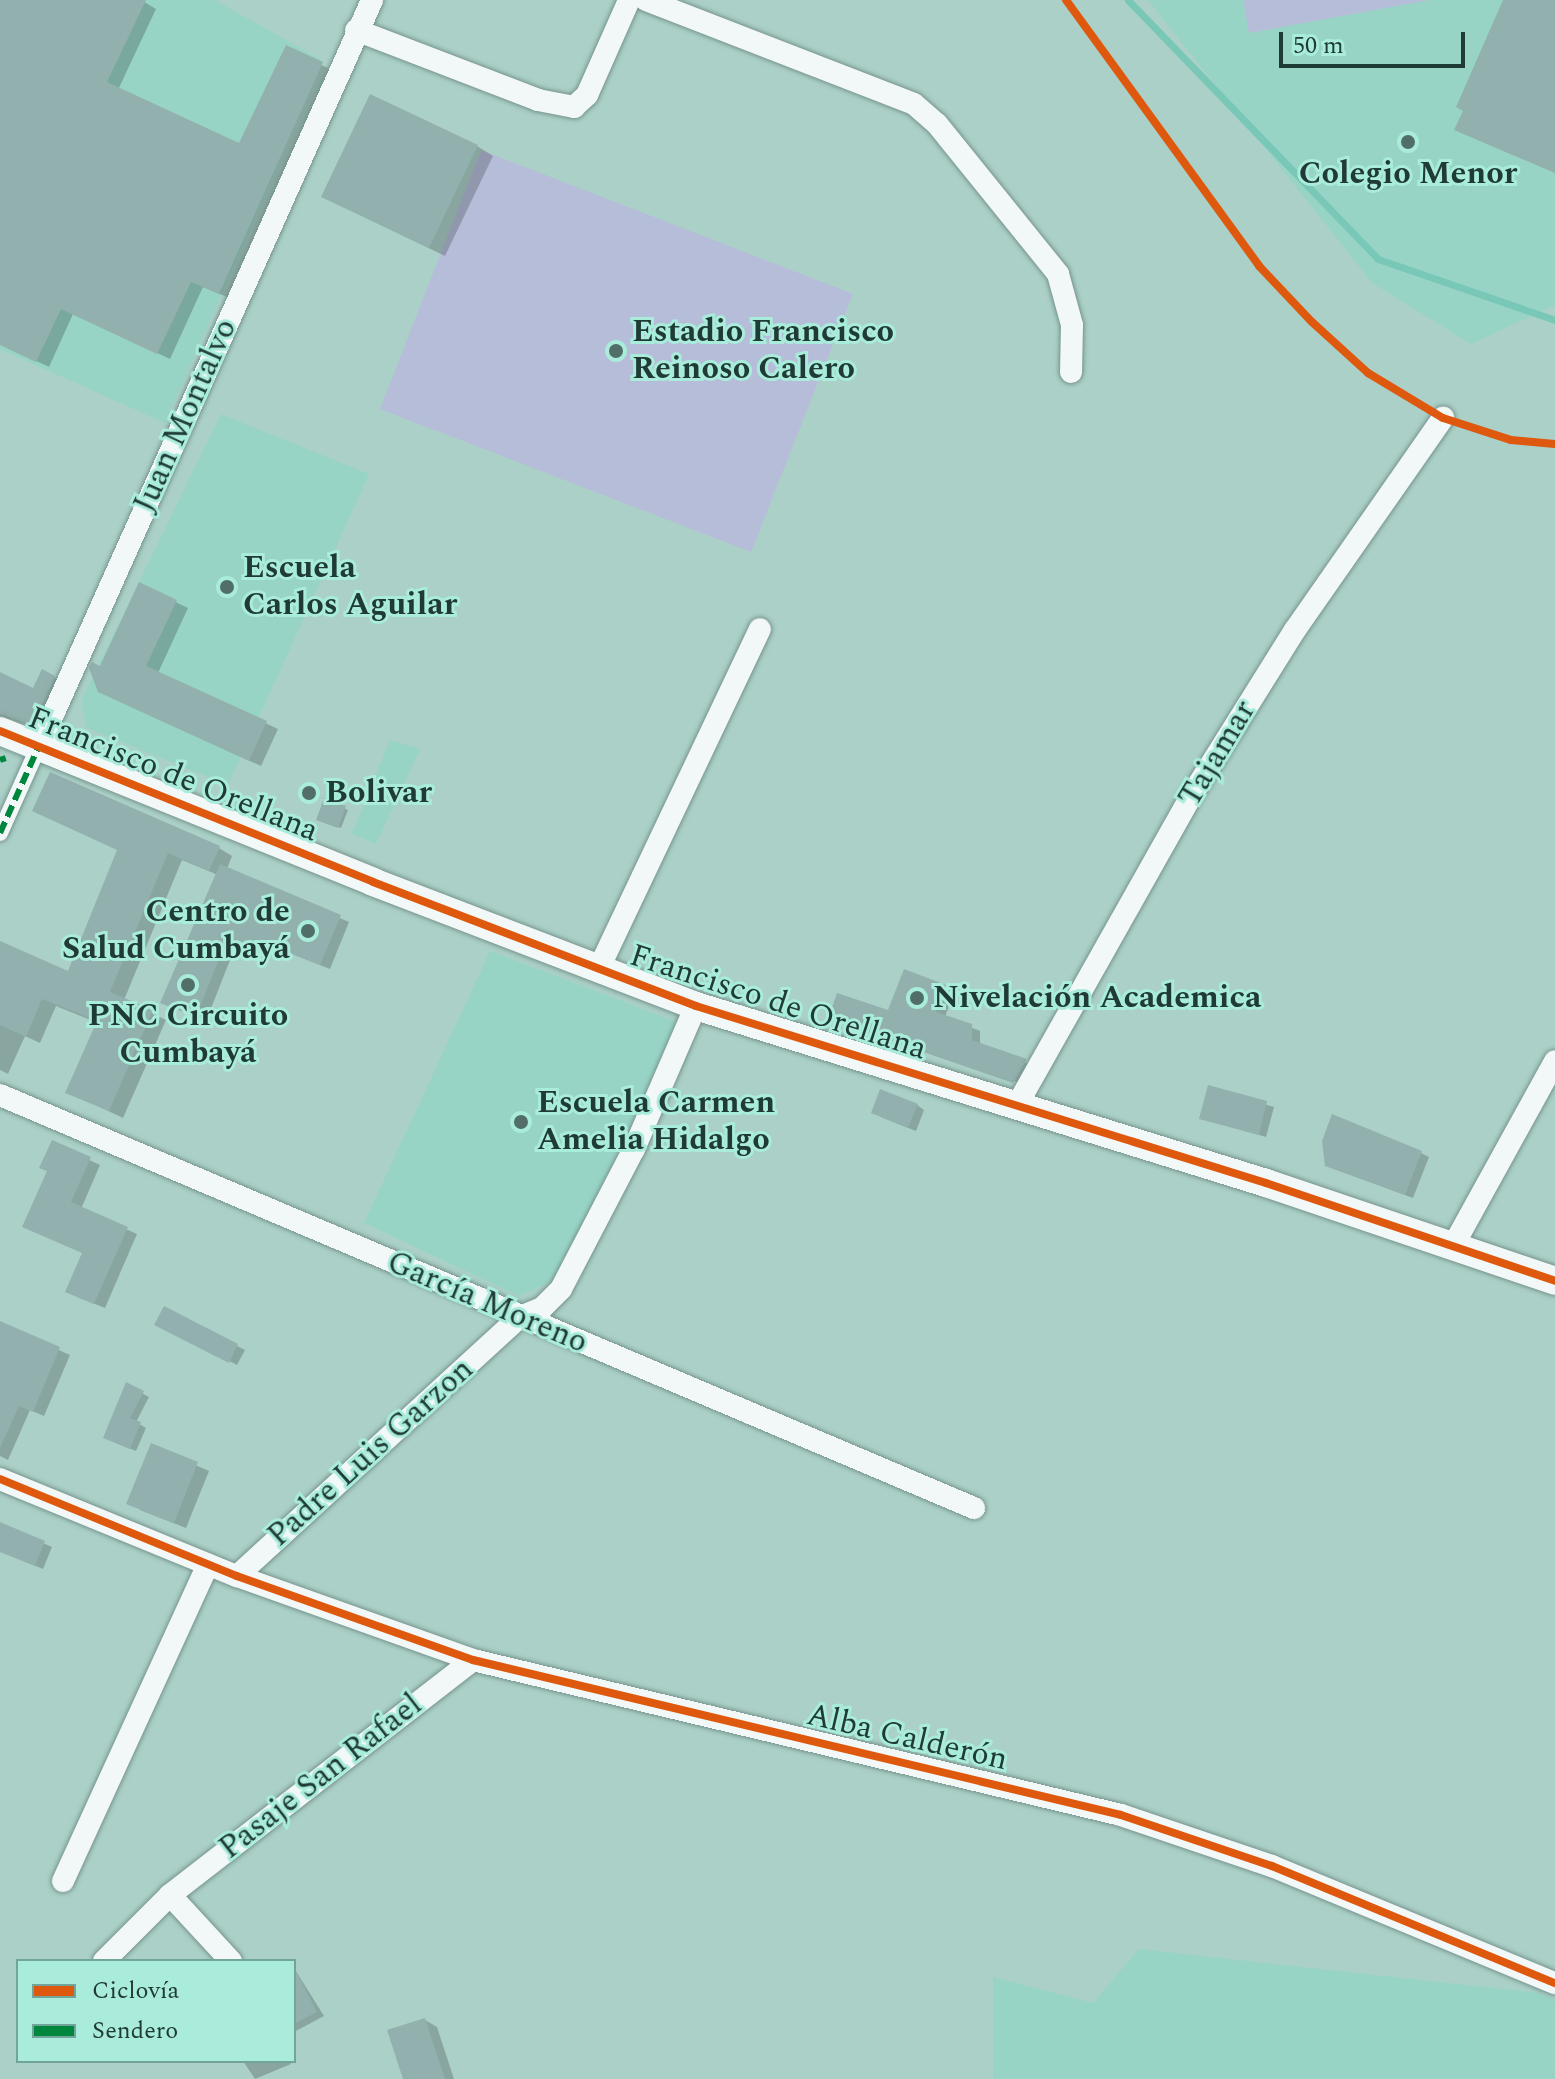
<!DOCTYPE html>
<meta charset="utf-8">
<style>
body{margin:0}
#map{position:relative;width:1555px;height:2079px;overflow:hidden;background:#abd0c7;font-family:Spectral,serif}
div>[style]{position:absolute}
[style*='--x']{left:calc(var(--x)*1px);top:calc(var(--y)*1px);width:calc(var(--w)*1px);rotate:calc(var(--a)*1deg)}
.built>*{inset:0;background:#98d4c6}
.green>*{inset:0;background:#b6bdd9}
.shadow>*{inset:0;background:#0003}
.stream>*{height:7px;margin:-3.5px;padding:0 3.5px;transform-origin:3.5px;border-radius:3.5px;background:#79c7b6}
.building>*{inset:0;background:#92b0ad}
.roads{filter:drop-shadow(0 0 2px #76948d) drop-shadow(0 0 2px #76948d)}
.pedestrian>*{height:16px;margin:-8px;padding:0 8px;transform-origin:8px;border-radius:8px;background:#f2f8f7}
.minor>*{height:22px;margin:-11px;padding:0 11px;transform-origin:11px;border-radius:11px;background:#f2f8f7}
.tertiary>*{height:28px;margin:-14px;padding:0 14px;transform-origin:14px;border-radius:14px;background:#f2f8f7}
.quiet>*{height:6px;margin-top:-3px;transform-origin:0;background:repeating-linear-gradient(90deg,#00873e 0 12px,transparent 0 18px)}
.cycleway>*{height:8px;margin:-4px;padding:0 4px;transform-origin:4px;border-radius:4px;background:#de580e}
.dots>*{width:22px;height:22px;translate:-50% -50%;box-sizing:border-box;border:4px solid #a9ecdc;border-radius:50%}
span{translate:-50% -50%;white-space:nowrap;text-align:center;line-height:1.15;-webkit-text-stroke:6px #a9ecdc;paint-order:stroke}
.poi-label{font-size:32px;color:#203b35;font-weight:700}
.left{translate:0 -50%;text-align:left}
.right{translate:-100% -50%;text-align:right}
.street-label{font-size:32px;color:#203b35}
.legend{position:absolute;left:16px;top:1959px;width:280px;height:104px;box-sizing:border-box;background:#a9ecdc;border:2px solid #72a599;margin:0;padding:10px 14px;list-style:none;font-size:24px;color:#203b35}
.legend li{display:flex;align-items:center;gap:16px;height:40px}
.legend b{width:40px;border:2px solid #72a599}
.scale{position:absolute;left:1279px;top:32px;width:186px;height:36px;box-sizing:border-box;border:4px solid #203b35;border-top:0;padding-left:10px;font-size:24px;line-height:28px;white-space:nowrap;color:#203b35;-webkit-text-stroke:6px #a9ecdc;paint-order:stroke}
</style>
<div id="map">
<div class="built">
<div style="clip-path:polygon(0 0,215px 0,323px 61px,165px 423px,0 349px)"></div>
<div style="clip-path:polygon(1148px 0,1555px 0,1555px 305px,1471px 344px,1372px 283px)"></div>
<div style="clip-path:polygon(221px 414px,369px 474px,228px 785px,87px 728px,81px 701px)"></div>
<div style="clip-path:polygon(390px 740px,420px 749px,376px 844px,352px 834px)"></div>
<div style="clip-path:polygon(490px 951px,677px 1022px,562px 1276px,519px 1296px,364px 1223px)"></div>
<div style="clip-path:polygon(1139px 1949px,1539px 1993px,1555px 2000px,1555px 2079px,993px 2079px,993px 1977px,1093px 2003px)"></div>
</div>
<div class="green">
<div style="clip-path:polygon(1243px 0,1429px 0,1249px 33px)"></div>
<div style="clip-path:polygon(481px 150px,853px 294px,751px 552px,380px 409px)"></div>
</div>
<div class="shadow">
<div style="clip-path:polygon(0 0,141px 0,156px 9px,118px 90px,240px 146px,287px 48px,334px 71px,232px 299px,203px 287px,170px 359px,73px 314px,49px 367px,0 344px)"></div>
<div style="clip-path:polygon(477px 146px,493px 156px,445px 256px,323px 197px)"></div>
<div style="clip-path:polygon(140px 585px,188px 608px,158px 673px,278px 729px,261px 766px,112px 698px,100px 669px)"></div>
<div style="clip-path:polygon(0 675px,34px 691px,54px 677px,64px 683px,43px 730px,10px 719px,0 724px)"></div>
<div style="clip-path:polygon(325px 800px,348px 810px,341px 828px,321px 820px)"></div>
<div style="clip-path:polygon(34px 810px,219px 848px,232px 856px,227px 869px,349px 922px,330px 969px,264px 943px,261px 950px,238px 940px,206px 1021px,172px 1007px,218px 875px,182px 860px,124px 1000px,166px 1020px,123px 1118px,68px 1092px,98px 1023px,56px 1006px,40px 1043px,25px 1036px,8px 1074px,0 1070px,0 943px,69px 974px,119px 850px)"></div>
<div style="clip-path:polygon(945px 987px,954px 992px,945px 1017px,980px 1031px,980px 1045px,1034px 1066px,1023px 1084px,837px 1020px,890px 1013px)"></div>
<div style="clip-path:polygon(1209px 1087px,1274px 1107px,1266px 1137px,1201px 1118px)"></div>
<div style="clip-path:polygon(917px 1105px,924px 1110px,916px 1131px,881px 1117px)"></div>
<div style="clip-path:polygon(53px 1143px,100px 1165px,81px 1209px,137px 1234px,105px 1308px,77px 1297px,84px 1254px,49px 1171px)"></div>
<div style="clip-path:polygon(1421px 1153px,1429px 1157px,1413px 1198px,1335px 1169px)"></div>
<div style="clip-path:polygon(165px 1309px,245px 1350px,237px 1365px,157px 1324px)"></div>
<div style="clip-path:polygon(0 1324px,70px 1355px,44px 1416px,30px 1410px,8px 1460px,0 1456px)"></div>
<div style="clip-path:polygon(127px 1385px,149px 1397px,136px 1422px,146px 1428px,136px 1451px,112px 1441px)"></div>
<div style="clip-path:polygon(152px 1446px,209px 1471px,186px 1528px,140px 1510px)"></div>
<div style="clip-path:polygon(4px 1526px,52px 1547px,43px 1569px,0 1551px)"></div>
<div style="clip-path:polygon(294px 1968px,324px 2016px,294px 2032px)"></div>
<div style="clip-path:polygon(425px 2020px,437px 2027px,454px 2079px,405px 2079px)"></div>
<div style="clip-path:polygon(243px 2061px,289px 2061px,291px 2064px,255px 2079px)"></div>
</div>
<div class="stream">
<div style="--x:1128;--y:0;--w:360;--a:46"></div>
<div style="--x:1378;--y:259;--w:187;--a:19"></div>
</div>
<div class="building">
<div style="clip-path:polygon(0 0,146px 0,107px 82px,239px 143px,286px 45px,323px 62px,219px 294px,191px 282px,157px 354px,61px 309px,36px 362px,0 345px)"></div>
<div style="clip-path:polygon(1503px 0,1555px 0,1555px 173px,1454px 130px,1463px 111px,1456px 107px)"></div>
<div style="clip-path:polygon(370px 94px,478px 145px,429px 248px,321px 197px)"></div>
<div style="clip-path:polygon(139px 582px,177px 600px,146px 666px,267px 721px,249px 761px,98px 692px,89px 668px,92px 662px,100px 666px)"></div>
<div style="clip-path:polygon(42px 669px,55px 676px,33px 726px,0 714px,0 672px,33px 688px)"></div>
<div style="clip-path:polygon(50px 772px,220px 846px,209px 871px,168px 853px,110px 992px,153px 1010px,109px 1111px,65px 1093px,97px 1021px,42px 999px,26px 1037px,0 1025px,0 941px,68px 971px,117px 850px,32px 811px)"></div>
<div style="clip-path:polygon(324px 798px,346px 806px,338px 828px,316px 820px)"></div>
<div style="clip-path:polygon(220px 864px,341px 915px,320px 965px,254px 939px,251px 946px,228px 936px,196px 1017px,160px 1003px)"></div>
<div style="clip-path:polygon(904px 969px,946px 985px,936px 1012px,972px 1024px,972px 1040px,1027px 1059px,1013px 1083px,828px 1019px,837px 993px,888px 1010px)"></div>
<div style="clip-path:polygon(1208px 1085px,1267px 1101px,1259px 1135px,1199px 1119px)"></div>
<div style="clip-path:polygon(880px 1089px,918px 1104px,908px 1128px,871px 1113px)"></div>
<div style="clip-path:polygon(1332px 1114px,1422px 1151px,1405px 1195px,1325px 1166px,1322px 1141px)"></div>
<div style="clip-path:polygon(52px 1140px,91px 1157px,71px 1202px,128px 1227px,94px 1304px,65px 1292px,82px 1253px,22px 1227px,47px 1171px,39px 1168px)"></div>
<div style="clip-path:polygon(164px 1306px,238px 1344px,229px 1363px,154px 1325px)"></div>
<div style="clip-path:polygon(0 1321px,60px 1347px,33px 1412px,19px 1406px,0 1448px)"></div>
<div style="clip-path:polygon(126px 1382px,144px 1391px,130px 1418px,141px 1422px,130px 1449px,103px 1438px)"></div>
<div style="clip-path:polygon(151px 1443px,198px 1462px,174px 1523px,126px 1504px)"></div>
<div style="clip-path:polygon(0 1522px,45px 1541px,35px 1566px,0 1552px)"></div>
<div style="clip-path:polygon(294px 1967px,317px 2012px,294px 2024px)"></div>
<div style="clip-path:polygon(425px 2018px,445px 2079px,403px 2079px,387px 2030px)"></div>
</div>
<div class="roads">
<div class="pedestrian">
<div style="--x:0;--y:833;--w:95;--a:-65.9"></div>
</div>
<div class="minor">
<div style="--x:646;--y:0;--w:287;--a:21.2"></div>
<div style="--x:914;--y:104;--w:30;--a:41"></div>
<div style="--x:937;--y:124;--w:193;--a:51.1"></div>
<div style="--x:1058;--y:274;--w:53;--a:74.6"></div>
<div style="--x:1072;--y:325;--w:47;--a:91.2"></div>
<div style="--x:356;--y:30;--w:195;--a:21"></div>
<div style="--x:538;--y:100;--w:37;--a:11"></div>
<div style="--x:574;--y:107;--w:18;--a:-43"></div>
<div style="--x:587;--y:95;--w:104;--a:-66.1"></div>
<div style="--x:39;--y:746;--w:817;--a:-65.94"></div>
<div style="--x:599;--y:968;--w:375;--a:-64.6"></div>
<div style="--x:0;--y:1095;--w:1058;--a:22.98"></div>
<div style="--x:1017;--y:1105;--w:358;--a:-60.6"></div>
<div style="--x:1193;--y:793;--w:192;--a:-58"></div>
<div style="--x:1295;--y:630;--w:259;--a:-55.1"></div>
<div style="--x:1453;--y:1246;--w:211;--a:-61.1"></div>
<div style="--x:0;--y:1479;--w:256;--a:22.3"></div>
<div style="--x:237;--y:1576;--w:251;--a:19.6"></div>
<div style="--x:473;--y:1660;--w:666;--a:13.45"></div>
<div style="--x:1121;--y:1815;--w:159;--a:18.7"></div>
<div style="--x:1272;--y:1866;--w:306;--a:22.5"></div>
<div style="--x:237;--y:1576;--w:384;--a:-42.5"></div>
<div style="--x:520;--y:1317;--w:24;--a:-22"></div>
<div style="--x:542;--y:1308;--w:27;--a:-45"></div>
<div style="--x:561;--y:1289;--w:158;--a:-62.5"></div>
<div style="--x:634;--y:1149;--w:156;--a:-66.6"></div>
<div style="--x:63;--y:1881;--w:348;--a:-65.4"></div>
<div style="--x:170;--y:1895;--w:90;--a:47.3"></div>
<div style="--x:104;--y:1961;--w:93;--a:-45"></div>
<div style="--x:170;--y:1895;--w:383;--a:-37.8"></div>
</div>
<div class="tertiary">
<div style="--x:0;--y:731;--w:402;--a:22"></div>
<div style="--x:373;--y:882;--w:346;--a:21"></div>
<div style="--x:696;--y:1006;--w:597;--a:17.25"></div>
<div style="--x:1266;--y:1183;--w:305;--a:18.7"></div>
</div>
</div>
<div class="quiet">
<div style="--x:0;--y:760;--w:6;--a:-18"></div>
<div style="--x:0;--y:833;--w:95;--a:-65.9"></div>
</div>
<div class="cycleway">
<div style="--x:1066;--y:0;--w:329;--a:54"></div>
<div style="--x:1259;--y:266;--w:77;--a:46.6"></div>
<div style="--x:1312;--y:322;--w:76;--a:42.3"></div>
<div style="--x:1368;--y:373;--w:87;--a:31"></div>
<div style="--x:1443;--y:418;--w:71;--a:17.9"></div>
<div style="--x:1511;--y:440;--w:44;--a:5.2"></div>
<div style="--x:0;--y:731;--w:402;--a:22"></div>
<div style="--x:373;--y:882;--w:346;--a:21"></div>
<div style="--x:696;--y:1006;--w:597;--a:17.25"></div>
<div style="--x:1266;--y:1183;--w:305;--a:18.7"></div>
<div style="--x:0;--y:1479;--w:256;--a:22.3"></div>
<div style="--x:237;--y:1576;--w:251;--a:19.6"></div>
<div style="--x:473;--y:1660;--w:666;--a:13.45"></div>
<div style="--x:1121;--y:1815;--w:159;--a:18.7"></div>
<div style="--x:1272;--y:1866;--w:306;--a:22.5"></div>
</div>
<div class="dots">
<div style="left:1408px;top:142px;background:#516f68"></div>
<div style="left:616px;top:351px;background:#516f68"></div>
<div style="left:227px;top:587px;background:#516f68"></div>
<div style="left:309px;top:793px;background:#516f68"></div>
<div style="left:308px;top:931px;background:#516f68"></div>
<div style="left:188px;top:985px;background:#516f68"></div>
<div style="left:917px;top:998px;background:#516f68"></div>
<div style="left:521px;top:1122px;background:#516f68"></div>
</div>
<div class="poi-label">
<span style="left:1408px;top:174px">Colegio Menor</span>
<span class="left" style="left:632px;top:351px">Estadio Francisco<br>Reinoso Calero</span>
<span class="left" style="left:243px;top:587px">Escuela<br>Carlos Aguilar</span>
<span class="left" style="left:325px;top:793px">Bolivar</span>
<span class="right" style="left:290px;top:931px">Centro de<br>Salud Cumbayá</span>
<span class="left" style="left:933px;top:998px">Nivelación Academica</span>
<span style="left:188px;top:1035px">PNC Circuito<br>Cumbayá</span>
<span class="left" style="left:537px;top:1122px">Escuela Carmen<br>Amelia Hidalgo</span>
</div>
<div class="street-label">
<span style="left:186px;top:416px;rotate:-66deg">Juan Montalvo</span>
<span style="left:1218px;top:754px;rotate:-59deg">Tajamar</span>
<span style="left:173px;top:775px;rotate:22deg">Francisco de Orellana</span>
<span style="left:778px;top:1003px;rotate:18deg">Francisco de Orellana</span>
<span style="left:487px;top:1303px;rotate:23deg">García Moreno</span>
<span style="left:371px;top:1453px;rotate:-42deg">Padre Luis Garzon</span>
<span style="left:907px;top:1738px;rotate:13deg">Alba Calderón</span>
<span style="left:321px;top:1777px;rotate:-38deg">Pasaje San Rafael</span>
</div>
<ul class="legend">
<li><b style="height:10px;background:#de580e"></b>Ciclovía</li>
<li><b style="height:10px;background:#00873e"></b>Sendero</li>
</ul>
<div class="scale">50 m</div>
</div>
